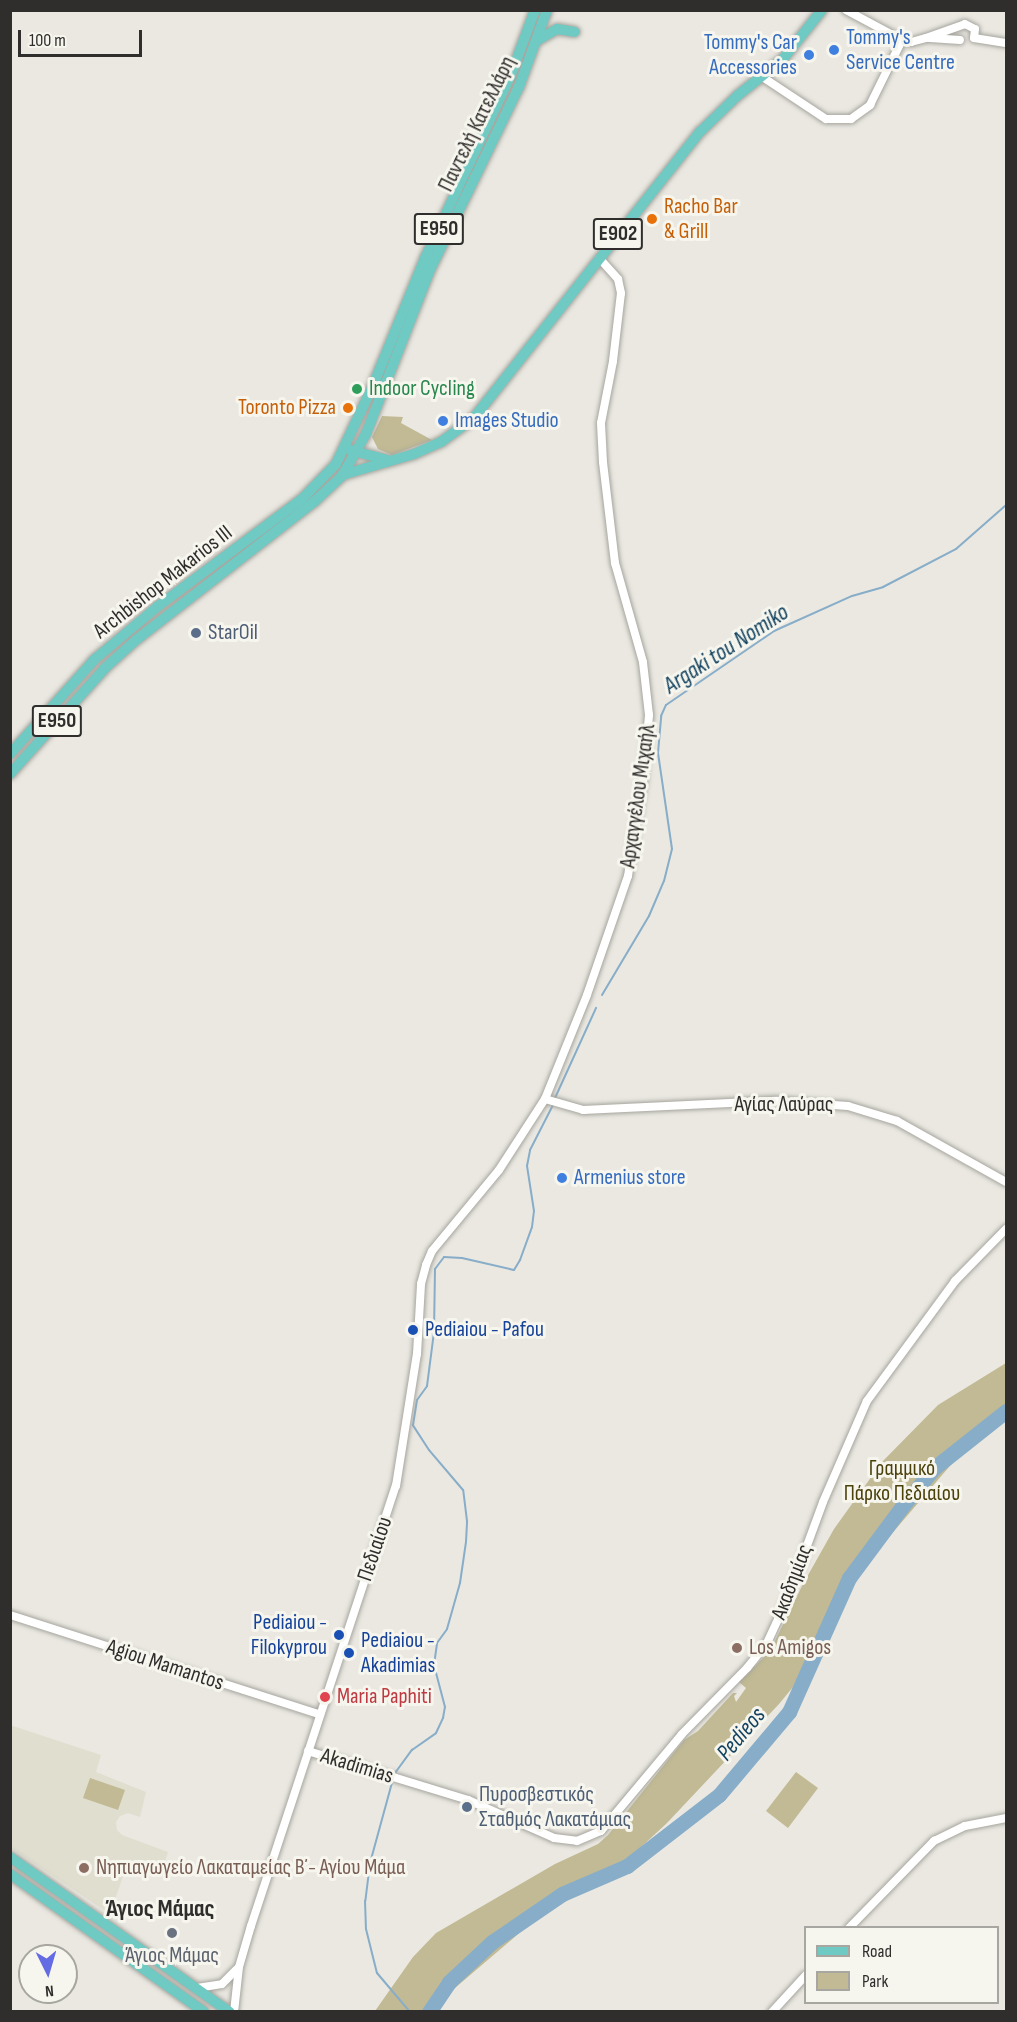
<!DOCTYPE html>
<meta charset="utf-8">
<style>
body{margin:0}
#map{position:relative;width:1017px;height:2022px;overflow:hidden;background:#eae8e1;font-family:"Sofia Sans Condensed",sans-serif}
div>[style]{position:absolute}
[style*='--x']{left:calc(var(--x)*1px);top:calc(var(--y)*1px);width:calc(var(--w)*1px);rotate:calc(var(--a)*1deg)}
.built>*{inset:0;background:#e0decf}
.green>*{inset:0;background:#c1ba94}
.stream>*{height:2px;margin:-1px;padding:0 1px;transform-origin:1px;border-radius:1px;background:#87adc9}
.river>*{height:15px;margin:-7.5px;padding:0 7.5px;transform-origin:7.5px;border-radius:7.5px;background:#87adc9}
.roads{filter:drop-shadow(0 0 2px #a6a59e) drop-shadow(0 0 2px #a6a59e)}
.tertiary>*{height:8px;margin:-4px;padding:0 4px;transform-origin:4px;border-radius:4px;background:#fff}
.primary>*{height:10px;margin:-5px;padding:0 5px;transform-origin:5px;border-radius:5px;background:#6fcac4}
.dots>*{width:16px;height:16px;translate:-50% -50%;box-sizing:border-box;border:3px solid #f7f6ee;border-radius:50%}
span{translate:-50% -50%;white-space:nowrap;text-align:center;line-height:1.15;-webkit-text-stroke:6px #f7f6ee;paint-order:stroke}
.shield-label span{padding:2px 4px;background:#f7f6ee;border:2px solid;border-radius:4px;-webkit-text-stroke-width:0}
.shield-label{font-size:21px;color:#2f2e2c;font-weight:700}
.shop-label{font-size:22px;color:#366cbe}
.left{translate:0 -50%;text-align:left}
.right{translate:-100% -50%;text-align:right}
.street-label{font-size:22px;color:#2f2e2c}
.food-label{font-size:22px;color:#c56008}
.leisure-label{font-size:22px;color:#27864d}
.service-label{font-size:22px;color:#4e5e75}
.transit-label{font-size:22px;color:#164399}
.park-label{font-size:22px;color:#4b410b}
.education-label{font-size:22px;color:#785e54}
.health-label{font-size:22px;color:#be3a42}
.worship-label{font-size:22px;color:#5b616d}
.water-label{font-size:24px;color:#144360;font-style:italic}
.neighbourhood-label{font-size:24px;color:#2f2e2c;font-weight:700}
.frame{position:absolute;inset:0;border:12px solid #2f2e2c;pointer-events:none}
.legend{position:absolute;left:804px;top:1926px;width:195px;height:78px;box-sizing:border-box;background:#f7f6ee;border:2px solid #a7a6a0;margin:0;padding:8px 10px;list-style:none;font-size:18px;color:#2f2e2c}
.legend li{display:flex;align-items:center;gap:12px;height:30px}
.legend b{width:30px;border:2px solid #a7a6a0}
.north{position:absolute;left:18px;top:1944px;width:60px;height:60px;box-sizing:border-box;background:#f7f6ee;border:2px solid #a7a6a0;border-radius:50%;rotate:175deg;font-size:16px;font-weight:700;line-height:24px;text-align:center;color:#2f2e2c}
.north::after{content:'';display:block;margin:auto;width:21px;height:27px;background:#646ce4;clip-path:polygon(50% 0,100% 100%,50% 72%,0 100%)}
.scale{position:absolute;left:18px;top:30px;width:124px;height:27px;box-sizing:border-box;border:3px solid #2f2e2c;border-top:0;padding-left:8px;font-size:18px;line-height:21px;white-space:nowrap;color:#2f2e2c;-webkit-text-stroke:4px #f7f6ee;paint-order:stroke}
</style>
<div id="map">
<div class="built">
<div style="clip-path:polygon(10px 1725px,101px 1755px,96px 1772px,146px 1792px,140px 1817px,128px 1813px,120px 1816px,116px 1822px,117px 1830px,122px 1835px,168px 1852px,162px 1872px,128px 1862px,110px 1914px,11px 1848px)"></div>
</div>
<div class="green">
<div style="clip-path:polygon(382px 416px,403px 417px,401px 423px,432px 440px,392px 455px,378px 449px,372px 437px)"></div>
<div style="clip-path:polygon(1006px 1363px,1006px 1406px,961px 1453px,840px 1594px,793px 1687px,779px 1704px,667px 1823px,626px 1861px,565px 1894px,428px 2011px,375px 2011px,413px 1957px,436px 1933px,555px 1864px,598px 1844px,608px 1835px,684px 1740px,698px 1731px,733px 1693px,737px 1693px,734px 1696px,736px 1702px,746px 1688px,739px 1682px,770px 1651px,803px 1584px,834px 1529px,882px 1462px,938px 1405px)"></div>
<div style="clip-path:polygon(796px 1772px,818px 1788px,788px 1828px,766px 1811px)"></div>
<div style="clip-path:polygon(90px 1778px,125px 1790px,118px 1810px,83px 1798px)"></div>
</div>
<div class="stream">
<div style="--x:602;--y:995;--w:92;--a:-59.3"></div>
<div style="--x:649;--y:916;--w:38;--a:-67"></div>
<div style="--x:664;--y:881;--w:33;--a:-76"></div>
<div style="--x:672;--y:849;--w:97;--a:-98.3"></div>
<div style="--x:658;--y:753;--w:37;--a:-85"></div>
<div style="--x:661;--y:716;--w:12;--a:-66"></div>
<div style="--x:666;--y:705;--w:131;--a:-34.4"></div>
<div style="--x:774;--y:631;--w:85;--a:-24.2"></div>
<div style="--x:852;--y:596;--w:32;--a:-16"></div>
<div style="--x:883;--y:587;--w:82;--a:-27.5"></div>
<div style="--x:956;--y:549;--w:67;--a:-41.3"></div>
<div style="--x:555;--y:1098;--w:99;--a:-65.5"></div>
<div style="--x:395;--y:1773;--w:29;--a:-54"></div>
<div style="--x:412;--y:1750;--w:29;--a:-35"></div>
<div style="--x:436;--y:1733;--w:17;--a:-65"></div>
<div style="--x:443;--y:1718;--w:11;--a:-80"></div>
<div style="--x:445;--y:1707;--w:43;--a:-104.7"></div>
<div style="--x:434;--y:1665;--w:22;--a:-82"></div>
<div style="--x:437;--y:1643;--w:17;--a:-54"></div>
<div style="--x:447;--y:1629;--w:48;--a:-74.2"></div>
<div style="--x:460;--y:1583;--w:41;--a:-81.7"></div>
<div style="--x:466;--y:1542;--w:21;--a:-87"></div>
<div style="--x:467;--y:1521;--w:31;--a:-97"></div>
<div style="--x:463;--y:1490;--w:52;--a:-130.4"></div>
<div style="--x:429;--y:1450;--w:30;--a:-123"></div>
<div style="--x:413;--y:1425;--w:25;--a:-81"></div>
<div style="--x:417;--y:1400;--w:17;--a:-54"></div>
<div style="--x:427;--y:1386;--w:54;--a:-82.6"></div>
<div style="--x:434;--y:1332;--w:63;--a:-89.1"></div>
<div style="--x:435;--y:1269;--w:15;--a:-53"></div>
<div style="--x:444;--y:1257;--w:18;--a:3"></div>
<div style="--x:462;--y:1258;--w:53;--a:13"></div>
<div style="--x:514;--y:1270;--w:12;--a:-59"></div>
<div style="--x:520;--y:1260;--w:35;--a:-70"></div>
<div style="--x:532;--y:1227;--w:16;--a:-83"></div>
<div style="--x:534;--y:1211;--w:46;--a:-98.8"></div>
<div style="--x:527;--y:1166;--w:16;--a:-79"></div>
<div style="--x:530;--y:1150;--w:53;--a:-62.9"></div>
<div style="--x:393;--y:1779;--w:87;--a:105.3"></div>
<div style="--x:370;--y:1863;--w:38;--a:97"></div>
<div style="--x:365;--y:1901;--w:28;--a:88"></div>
<div style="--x:366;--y:1929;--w:45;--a:76"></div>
<div style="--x:377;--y:1973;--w:51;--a:49.8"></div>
</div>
<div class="river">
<div style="--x:429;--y:2012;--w:36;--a:-56"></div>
<div style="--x:449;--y:1982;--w:59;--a:-42.9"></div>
<div style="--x:492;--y:1942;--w:85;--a:-34.4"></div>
<div style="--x:562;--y:1894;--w:71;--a:-23.3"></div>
<div style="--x:627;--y:1866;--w:116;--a:-37.7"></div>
<div style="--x:719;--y:1795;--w:109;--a:-49.9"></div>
<div style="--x:789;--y:1712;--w:147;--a:-65.9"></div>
<div style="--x:849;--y:1578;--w:87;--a:-53.4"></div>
<div style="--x:901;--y:1508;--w:52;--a:-50.5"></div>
<div style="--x:934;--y:1468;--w:92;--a:-38.4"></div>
</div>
<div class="roads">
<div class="tertiary">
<div style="--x:846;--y:10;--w:64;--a:28.2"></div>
<div style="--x:902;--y:40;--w:9;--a:13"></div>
<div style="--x:911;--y:42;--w:16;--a:-15"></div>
<div style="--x:926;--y:38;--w:41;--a:-19.7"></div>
<div style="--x:965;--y:24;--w:11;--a:27"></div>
<div style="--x:975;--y:29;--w:9;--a:96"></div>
<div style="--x:930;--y:38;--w:30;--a:4"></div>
<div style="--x:974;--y:38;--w:32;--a:9"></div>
<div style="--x:761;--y:76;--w:78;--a:33.5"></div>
<div style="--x:826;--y:119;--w:25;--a:0"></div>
<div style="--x:851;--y:119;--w:24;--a:-36"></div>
<div style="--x:870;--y:105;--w:72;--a:-63.8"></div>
<div style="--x:545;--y:1099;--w:40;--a:16"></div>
<div style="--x:583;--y:1110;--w:194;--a:-2.7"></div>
<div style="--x:777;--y:1101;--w:71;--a:4"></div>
<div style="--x:848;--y:1106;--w:51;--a:17"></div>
<div style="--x:897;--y:1121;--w:125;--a:29.2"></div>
<div style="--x:10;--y:1615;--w:324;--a:17.8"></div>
<div style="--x:308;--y:1751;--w:167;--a:17"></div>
<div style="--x:468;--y:1800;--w:94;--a:23.8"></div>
<div style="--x:554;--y:1838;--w:23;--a:7"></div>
<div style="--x:577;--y:1841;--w:26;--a:-23"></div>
<div style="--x:601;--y:1831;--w:126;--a:-50.1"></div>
<div style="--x:682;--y:1734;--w:93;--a:-45.4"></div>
<div style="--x:747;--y:1668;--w:32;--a:-51"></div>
<div style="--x:767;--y:1643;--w:47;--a:-65.1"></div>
<div style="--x:787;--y:1600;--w:104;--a:-69.8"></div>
<div style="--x:823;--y:1502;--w:110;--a:-66.5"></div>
<div style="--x:867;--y:1401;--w:149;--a:-53.7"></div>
<div style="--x:955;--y:1281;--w:73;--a:-45.6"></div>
<div style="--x:849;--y:1928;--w:122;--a:-45.7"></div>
<div style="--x:934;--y:1841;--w:34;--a:-26"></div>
<div style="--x:965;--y:1826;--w:42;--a:-11"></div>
<div style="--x:197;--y:1988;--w:25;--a:-9"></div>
<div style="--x:222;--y:1984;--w:21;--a:-45"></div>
<div style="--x:234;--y:2012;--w:45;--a:-83.7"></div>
<div style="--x:239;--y:1967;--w:43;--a:-73.7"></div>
<div style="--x:251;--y:1926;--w:463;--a:-71.8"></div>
<div style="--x:396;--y:1486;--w:134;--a:-81"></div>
<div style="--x:417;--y:1354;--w:70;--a:-86.7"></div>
<div style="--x:421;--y:1284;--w:20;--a:-75"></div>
<div style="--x:426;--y:1265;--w:15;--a:-67"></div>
<div style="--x:432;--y:1251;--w:105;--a:-50.4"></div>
<div style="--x:499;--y:1170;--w:85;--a:-57.1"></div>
<div style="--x:545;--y:1099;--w:112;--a:-68"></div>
<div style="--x:587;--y:995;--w:126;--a:-71"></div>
<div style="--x:628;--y:876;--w:97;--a:-81.1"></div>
<div style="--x:643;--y:780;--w:65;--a:-84.7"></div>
<div style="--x:649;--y:715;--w:53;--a:-96.5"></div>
<div style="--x:643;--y:662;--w:103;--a:-105.8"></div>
<div style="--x:615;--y:563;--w:102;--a:-96.8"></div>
<div style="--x:603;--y:462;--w:39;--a:-93"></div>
<div style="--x:601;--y:423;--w:63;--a:-79"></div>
<div style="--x:613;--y:361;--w:68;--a:-83.3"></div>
<div style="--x:621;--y:293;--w:14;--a:-102"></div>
<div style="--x:618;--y:279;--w:28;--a:-132"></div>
<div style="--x:772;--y:2012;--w:50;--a:-47.4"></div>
</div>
<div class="primary">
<div style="--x:538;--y:40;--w:22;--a:-30"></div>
<div style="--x:557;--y:29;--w:18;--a:9"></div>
<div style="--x:350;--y:450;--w:39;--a:15"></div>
<div style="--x:342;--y:475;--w:75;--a:-16.3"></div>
<div style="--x:414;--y:454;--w:30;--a:-24"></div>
<div style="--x:441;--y:442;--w:39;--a:-36"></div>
<div style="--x:473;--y:419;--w:366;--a:-51.7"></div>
<div style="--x:700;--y:132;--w:52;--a:-44.2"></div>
<div style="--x:737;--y:96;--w:59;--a:-38.8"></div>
<div style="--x:783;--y:59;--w:63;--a:-51.5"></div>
<div style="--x:10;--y:754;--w:127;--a:-48.2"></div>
<div style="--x:95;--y:659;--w:81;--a:-40"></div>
<div style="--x:157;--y:607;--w:182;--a:-36.7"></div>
<div style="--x:303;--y:498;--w:47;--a:-45.9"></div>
<div style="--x:336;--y:464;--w:84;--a:-64.7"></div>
<div style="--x:372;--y:388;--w:143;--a:-67.8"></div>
<div style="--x:426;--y:256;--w:198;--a:-64.9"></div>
<div style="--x:510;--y:77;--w:72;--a:-69.5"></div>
<div style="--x:10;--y:774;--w:142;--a:-48.1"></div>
<div style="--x:105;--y:668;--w:42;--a:-42.1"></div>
<div style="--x:136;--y:640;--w:225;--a:-37.8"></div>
<div style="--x:314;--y:502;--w:38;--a:-43"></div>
<div style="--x:342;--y:476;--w:48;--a:-60.3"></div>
<div style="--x:366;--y:434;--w:174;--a:-68.7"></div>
<div style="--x:429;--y:272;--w:206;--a:-64.1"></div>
<div style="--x:519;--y:87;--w:82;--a:-70"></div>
<div style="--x:10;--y:1857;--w:269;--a:35.2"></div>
<div style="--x:10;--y:1874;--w:238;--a:35.4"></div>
</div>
</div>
<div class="dots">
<div style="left:834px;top:50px;background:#3f7fe0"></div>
<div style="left:809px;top:55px;background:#3f7fe0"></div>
<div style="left:652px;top:219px;background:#e8710a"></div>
<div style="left:357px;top:389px;background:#2e9e5b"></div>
<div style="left:348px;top:408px;background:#e8710a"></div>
<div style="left:443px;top:421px;background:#3f7fe0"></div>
<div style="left:196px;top:633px;background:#5c6f8a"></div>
<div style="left:562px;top:1178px;background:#3f7fe0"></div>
<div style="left:413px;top:1330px;background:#1a4fb4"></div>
<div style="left:339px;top:1635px;background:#1a4fb4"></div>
<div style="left:737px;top:1648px;background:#8d6e63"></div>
<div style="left:349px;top:1653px;background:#1a4fb4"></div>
<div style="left:325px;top:1697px;background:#e0444e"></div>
<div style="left:467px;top:1807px;background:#5c6f8a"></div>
<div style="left:84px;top:1868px;background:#8d6e63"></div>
<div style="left:172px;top:1933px;background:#6b7280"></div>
</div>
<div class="shield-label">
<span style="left:439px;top:229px">E950</span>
<span style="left:618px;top:234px">E902</span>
<span style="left:57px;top:721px">E950</span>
</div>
<div class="shop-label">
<span class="left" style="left:846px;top:50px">Tommy's<br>Service Centre</span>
<span class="right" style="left:797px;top:55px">Tommy's Car<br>Accessories</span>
<span class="left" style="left:455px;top:421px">Images Studio</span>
<span class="left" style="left:574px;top:1178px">Armenius store</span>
</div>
<div class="street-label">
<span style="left:477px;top:124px;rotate:-64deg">Παντελή Κατελλάρη</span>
<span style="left:163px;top:582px;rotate:-38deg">Archbishop Makarios III</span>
<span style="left:638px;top:796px;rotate:-82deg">Αρχαγγέλου Μιχαήλ</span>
<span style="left:784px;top:1105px">Αγίας Λαύρας</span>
<span style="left:375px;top:1549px;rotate:-71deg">Πεδιαίου</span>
<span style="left:792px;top:1582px;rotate:-69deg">Ακαδημίας</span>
<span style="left:165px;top:1665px;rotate:18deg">Agiou Mamantos</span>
<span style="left:357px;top:1766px;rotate:17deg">Akadimias</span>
</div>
<div class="food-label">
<span class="left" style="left:664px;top:219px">Racho Bar<br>&amp; Grill</span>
<span class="right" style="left:336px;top:408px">Toronto Pizza</span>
</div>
<div class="leisure-label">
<span class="left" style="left:369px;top:389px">Indoor Cycling</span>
</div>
<div class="service-label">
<span class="left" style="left:208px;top:633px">StarOil</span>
<span class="left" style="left:479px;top:1807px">Πυροσβεστικός<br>Σταθμός Λακατάμιας</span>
</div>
<div class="transit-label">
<span class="left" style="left:425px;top:1330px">Pediaiou - Pafou</span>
<span class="right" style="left:327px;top:1635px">Pediaiou -<br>Filokyprou</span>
<span class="left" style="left:361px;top:1653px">Pediaiou -<br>Akadimias</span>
</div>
<div class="park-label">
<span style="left:902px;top:1481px">Γραμμικό<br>Πάρκο Πεδιαίου</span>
</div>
<div class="education-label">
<span class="left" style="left:749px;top:1648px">Los Amigos</span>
<span class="left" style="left:96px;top:1868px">Νηπιαγωγείο Λακαταμείας Β΄- Αγίου Μάμα</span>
</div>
<div class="health-label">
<span class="left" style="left:337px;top:1697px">Maria Paphiti</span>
</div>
<div class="worship-label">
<span style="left:172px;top:1956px">Άγιος Μάμας</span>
</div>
<div class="water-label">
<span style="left:726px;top:649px;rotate:-33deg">Argaki tou Nomiko</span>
<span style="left:741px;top:1734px;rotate:-50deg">Pedieos</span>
</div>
<div class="neighbourhood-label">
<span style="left:160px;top:1909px">Άγιος Μάμας</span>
</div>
<div class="frame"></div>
<ul class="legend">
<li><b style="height:8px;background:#6fcac4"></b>Road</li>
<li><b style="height:16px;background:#c1ba94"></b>Park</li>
</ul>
<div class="north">N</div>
<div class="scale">100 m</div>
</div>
